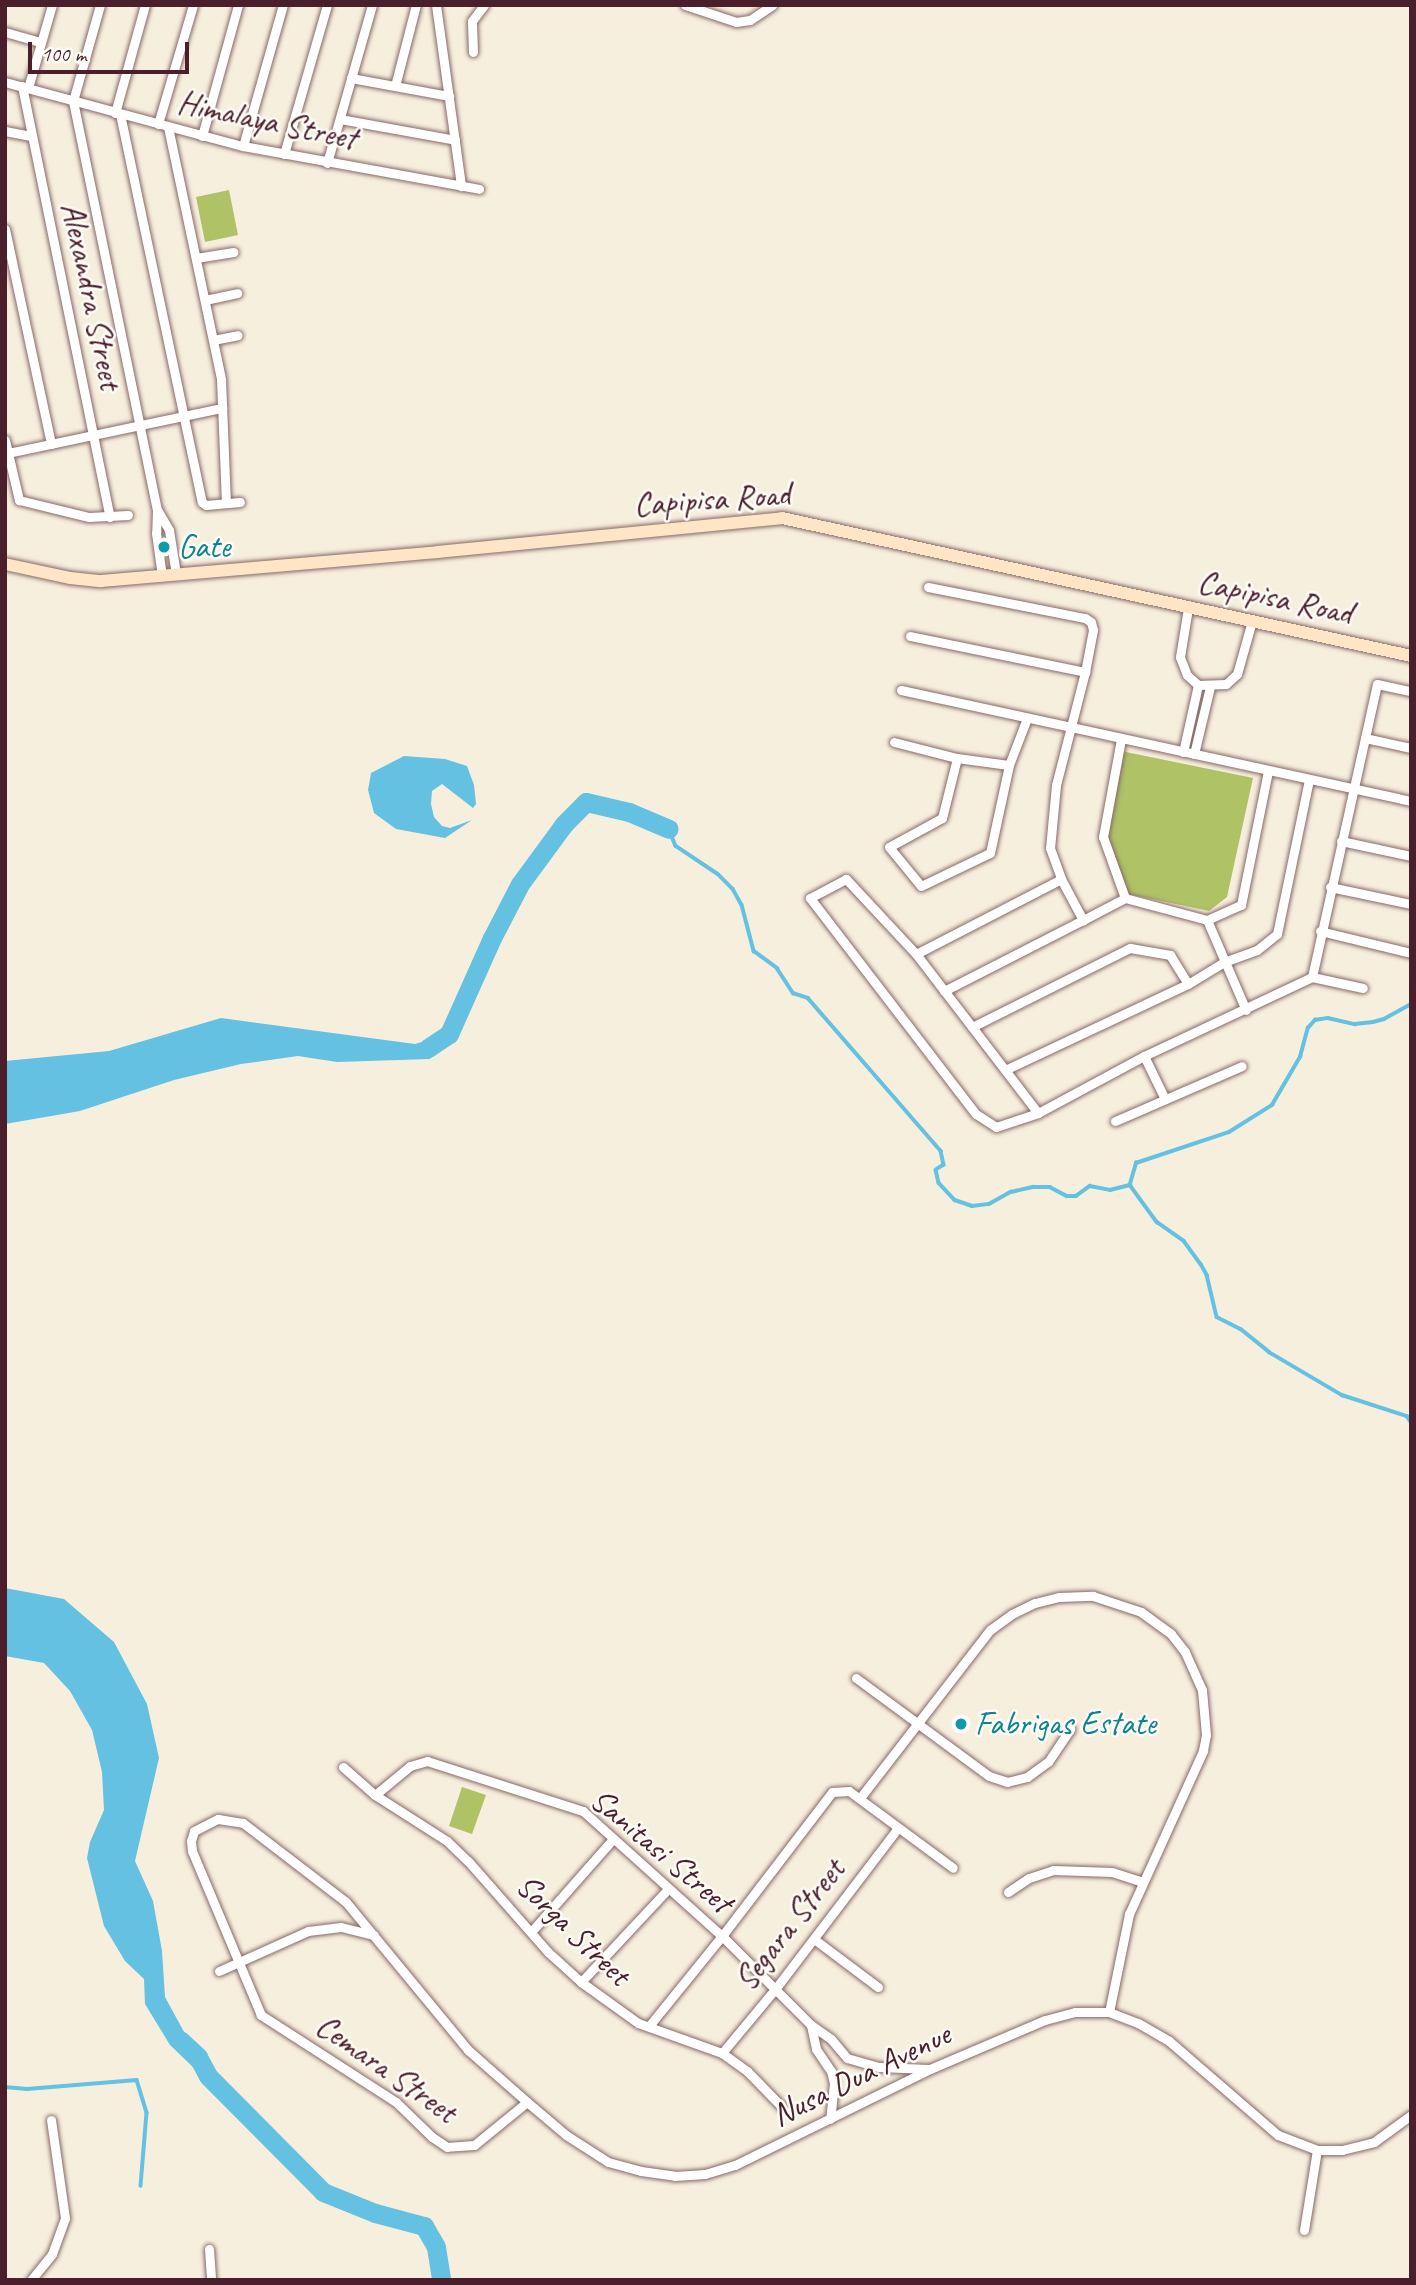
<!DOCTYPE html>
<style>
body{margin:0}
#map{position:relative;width:1416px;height:2285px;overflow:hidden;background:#f7efdd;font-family:Caveat,sans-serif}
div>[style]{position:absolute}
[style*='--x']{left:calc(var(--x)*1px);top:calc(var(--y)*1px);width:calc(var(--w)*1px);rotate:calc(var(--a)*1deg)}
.green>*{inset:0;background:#afc266}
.water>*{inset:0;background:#64c1e2}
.stream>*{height:3.5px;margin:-1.75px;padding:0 1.75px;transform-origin:1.75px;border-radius:1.75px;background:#64c1e2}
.river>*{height:19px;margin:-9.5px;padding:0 9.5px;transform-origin:9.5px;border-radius:9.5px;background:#64c1e2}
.roads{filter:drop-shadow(0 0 2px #876869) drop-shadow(0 0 2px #876869)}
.street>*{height:9px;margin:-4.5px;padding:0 4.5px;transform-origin:4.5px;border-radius:4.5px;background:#fff}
.secondary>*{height:12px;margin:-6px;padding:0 6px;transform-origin:6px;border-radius:6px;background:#fde5c5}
.dots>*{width:19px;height:19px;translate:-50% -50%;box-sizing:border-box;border:4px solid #fdfcf7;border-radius:50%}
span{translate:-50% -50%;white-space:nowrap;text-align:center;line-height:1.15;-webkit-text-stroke:5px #fdfcf7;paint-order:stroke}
.street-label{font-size:33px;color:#4a1f2b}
.culture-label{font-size:33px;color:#0d838f}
.left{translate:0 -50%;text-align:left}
.frame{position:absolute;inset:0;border:7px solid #4a1f2b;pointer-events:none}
.scale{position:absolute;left:28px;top:42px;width:161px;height:32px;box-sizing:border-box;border:4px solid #4a1f2b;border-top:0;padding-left:9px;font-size:21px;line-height:24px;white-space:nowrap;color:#4a1f2b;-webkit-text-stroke:5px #fdfcf7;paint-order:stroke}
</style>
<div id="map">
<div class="green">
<div style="clip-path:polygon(229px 190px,238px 235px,205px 242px,196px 197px)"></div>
<div style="clip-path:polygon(1121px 751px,1253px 778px,1227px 897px,1209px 911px,1128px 894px,1106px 841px)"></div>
<div style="clip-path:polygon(462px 1787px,486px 1795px,472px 1834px,449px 1826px)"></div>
</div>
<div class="water">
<div style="clip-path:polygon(404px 756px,445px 759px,467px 766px,474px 785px,476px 804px,473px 808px,442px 784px,432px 791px,431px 804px,434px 817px,442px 826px,450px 828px,472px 820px,445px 838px,396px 829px,374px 813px,368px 790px,371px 773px)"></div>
<div style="clip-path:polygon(221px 1018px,415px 1044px,449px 1034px,430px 1059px,337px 1062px,298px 1056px,241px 1064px,174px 1080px,80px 1111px,5px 1124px,5px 1061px,109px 1051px)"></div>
<div style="clip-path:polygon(5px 1588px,64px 1599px,114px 1642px,147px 1704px,159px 1758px,135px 1861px,153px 1901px,162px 1951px,165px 1997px,208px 2076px,323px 2192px,170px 2045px,145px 2004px,144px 1979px,125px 1961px,104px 1926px,87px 1858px,90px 1842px,104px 1810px,102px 1772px,92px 1730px,70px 1691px,44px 1663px,5px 1656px)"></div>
</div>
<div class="stream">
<div style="--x:669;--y:829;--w:18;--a:68"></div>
<div style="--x:676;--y:846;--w:50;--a:33.7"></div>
<div style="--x:718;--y:874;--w:21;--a:45"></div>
<div style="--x:733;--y:889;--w:18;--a:61"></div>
<div style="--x:742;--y:905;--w:48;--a:75.4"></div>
<div style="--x:754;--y:951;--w:29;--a:36"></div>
<div style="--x:777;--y:968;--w:30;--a:57"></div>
<div style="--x:793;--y:993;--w:16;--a:18"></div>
<div style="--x:808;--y:998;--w:203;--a:49"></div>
<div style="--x:941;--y:1151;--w:14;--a:78"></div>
<div style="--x:944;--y:1165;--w:9;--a:148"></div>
<div style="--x:936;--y:1170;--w:13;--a:77"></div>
<div style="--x:939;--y:1183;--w:23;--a:47"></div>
<div style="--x:955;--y:1200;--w:18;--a:19"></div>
<div style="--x:972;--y:1206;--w:17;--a:-7"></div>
<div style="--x:989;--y:1204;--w:25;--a:-29"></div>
<div style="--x:1011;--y:1192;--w:23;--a:-13"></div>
<div style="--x:1033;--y:1187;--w:17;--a:0"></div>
<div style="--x:1050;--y:1187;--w:19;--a:28"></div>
<div style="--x:1067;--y:1196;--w:9;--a:0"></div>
<div style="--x:1076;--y:1196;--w:17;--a:-36"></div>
<div style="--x:1090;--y:1186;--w:20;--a:11"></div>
<div style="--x:1110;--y:1190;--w:21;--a:-14"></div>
<div style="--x:1130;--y:1184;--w:22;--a:-74"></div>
<div style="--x:1136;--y:1163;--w:98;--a:-18.4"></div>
<div style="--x:1229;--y:1132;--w:51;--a:-32.1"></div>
<div style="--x:1272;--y:1105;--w:56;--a:-59.7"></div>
<div style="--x:1300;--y:1057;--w:30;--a:-75"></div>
<div style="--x:1308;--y:1028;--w:11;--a:-49"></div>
<div style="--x:1315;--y:1020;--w:13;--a:-9"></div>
<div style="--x:1328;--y:1018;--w:28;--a:13"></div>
<div style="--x:1355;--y:1024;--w:18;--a:-6"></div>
<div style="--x:1373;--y:1022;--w:11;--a:-15"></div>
<div style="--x:1384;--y:1019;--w:31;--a:-29"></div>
<div style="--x:1130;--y:1185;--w:46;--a:53.9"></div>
<div style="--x:1157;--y:1222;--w:33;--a:35"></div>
<div style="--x:1184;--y:1241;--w:29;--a:54"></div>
<div style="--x:1201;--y:1264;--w:13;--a:61"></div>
<div style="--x:1207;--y:1275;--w:43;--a:76.6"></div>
<div style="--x:1217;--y:1317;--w:27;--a:27"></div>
<div style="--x:1241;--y:1329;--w:36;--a:39"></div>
<div style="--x:1269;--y:1352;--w:85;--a:30.5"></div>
<div style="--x:1342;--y:1395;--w:68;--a:17.9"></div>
<div style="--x:1407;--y:1416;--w:7;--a:56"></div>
<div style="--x:5;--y:2087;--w:22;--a:5"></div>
<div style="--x:27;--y:2089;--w:110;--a:-4.7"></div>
<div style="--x:137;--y:2080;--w:34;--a:73"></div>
<div style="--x:147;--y:2113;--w:73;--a:94.7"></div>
</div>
<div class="river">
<div style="--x:428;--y:1048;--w:25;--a:-34"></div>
<div style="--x:449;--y:1034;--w:105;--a:-65.9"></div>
<div style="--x:492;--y:938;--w:61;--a:-62.6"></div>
<div style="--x:520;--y:884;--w:74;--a:-53.7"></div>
<div style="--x:564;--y:824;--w:31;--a:-45"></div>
<div style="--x:586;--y:802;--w:44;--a:13.1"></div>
<div style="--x:629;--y:812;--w:43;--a:23"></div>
<div style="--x:180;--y:2040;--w:25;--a:43"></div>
<div style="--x:198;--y:2057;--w:21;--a:62"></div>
<div style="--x:208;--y:2076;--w:163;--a:45.2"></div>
<div style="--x:323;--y:2192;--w:56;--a:22"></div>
<div style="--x:375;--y:2213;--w:51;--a:14.9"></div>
<div style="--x:424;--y:2226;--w:24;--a:60"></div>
<div style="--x:436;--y:2247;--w:33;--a:81"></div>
</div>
<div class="roads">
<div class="street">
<div style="--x:100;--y:5;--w:100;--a:105.7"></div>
<div style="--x:73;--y:101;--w:418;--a:78.4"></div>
<div style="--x:157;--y:510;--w:23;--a:92"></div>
<div style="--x:156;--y:533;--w:43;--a:82.1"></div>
<div style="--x:436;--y:5;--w:183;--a:82.1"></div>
<div style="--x:685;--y:5;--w:54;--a:18.4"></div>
<div style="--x:736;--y:22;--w:14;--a:-8"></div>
<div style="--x:750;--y:20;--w:27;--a:-34"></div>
<div style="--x:5;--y:32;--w:37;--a:16"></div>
<div style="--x:473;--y:52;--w:31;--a:-92"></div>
<div style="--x:472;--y:21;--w:20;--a:-53"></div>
<div style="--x:351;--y:78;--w:100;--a:10.4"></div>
<div style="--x:5;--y:82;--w:246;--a:15.1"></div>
<div style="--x:243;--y:146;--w:240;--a:10.3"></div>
<div style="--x:22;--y:86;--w:440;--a:78.5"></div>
<div style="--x:395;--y:86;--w:84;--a:-75.5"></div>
<div style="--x:28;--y:88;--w:86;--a:-73.9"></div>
<div style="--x:115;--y:113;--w:112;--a:-74.5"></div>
<div style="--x:120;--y:114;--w:397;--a:78.1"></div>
<div style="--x:202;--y:502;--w:5;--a:37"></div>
<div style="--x:206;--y:505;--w:34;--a:-5"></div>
<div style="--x:340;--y:119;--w:117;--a:10.3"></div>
<div style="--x:158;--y:124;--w:124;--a:-73.6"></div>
<div style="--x:168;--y:127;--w:258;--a:78.1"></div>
<div style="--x:221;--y:379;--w:124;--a:87.7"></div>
<div style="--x:5;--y:131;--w:25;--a:11"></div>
<div style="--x:202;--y:136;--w:136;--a:-74.6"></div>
<div style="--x:243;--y:146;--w:147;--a:-74.2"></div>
<div style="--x:284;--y:154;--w:155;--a:-73.9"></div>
<div style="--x:327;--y:163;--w:164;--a:-74.1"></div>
<div style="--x:5;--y:229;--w:220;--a:77.9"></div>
<div style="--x:196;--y:258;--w:38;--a:-9"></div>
<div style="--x:205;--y:300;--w:33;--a:-12"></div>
<div style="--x:213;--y:340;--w:25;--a:-11"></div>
<div style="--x:5;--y:440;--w:62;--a:76.9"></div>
<div style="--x:19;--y:500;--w:72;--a:13.7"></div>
<div style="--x:89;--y:517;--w:39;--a:-3"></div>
<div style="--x:8;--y:453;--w:219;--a:-11.9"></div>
<div style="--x:158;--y:511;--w:22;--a:60"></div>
<div style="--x:169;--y:530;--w:45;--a:81"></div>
<div style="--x:928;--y:587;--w:160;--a:11.2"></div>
<div style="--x:1085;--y:618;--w:7;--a:34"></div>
<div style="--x:1091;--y:622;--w:8;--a:76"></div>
<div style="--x:1093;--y:630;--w:43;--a:100.8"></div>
<div style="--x:1085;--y:672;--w:117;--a:104.4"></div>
<div style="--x:1056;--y:785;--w:63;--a:95.4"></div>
<div style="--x:1050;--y:848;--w:33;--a:70"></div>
<div style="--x:1061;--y:879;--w:47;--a:61.8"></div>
<div style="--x:1083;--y:920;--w:47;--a:-27.6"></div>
<div style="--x:1125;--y:898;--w:65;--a:-109.8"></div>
<div style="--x:1103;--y:837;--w:100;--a:-79.6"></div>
<div style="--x:1188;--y:608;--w:50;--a:99.3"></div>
<div style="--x:1180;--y:657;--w:19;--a:69"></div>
<div style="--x:1187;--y:675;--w:15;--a:42"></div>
<div style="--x:1198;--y:685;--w:28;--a:-2"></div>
<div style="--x:1226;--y:684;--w:15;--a:-42"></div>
<div style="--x:1237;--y:674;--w:55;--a:-74.2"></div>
<div style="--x:910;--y:636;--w:179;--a:11.6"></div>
<div style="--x:901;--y:690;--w:522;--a:12.28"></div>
<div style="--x:1365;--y:738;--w:47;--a:12.3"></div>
<div style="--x:894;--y:742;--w:65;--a:14.3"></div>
<div style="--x:957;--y:758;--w:52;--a:7.7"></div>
<div style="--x:1183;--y:752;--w:69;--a:-77.4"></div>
<div style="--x:1194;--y:754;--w:69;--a:-76.6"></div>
<div style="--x:957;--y:758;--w:62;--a:104"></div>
<div style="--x:942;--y:818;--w:60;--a:151.3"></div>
<div style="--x:889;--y:847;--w:50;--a:50.6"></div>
<div style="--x:921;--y:886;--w:76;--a:-25.6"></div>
<div style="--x:990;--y:853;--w:90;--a:-77.8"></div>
<div style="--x:1009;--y:765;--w:50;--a:-69"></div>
<div style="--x:1341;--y:841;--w:72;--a:12.1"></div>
<div style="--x:1330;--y:887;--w:83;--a:11.9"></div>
<div style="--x:1125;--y:898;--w:85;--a:15"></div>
<div style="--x:1207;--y:920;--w:37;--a:-24"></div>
<div style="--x:1241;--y:905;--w:137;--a:-78.6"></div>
<div style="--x:1207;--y:920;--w:98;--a:66.6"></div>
<div style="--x:1320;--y:931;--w:94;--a:13.6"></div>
<div style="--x:916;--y:954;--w:163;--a:-27.3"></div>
<div style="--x:1312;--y:977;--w:300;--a:-77.5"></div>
<div style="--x:1377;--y:684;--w:35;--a:12"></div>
<div style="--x:944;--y:991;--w:156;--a:-27.1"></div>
<div style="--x:972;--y:1027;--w:177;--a:-26.6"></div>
<div style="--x:1130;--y:948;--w:41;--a:9.9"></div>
<div style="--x:1170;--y:955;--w:34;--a:58"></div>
<div style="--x:1144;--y:1056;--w:48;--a:64"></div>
<div style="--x:1007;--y:1069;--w:200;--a:-25.2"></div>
<div style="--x:1188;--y:984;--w:42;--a:-31.4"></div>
<div style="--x:1224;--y:962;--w:35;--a:-20"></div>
<div style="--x:1257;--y:950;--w:26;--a:-39"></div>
<div style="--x:1277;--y:934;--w:157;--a:-78.3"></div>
<div style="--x:1038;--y:1113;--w:200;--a:-127.5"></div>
<div style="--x:916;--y:954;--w:103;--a:-133"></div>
<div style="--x:846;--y:879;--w:41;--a:152.2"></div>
<div style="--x:810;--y:898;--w:272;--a:52.5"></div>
<div style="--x:976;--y:1114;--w:24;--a:33"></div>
<div style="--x:996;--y:1127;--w:44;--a:-18.4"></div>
<div style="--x:1038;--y:1113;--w:120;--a:-28.3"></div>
<div style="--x:1144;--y:1056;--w:186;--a:-25.2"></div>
<div style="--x:1312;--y:977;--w:52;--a:12.2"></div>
<div style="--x:1115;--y:1121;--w:138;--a:-23.4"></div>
<div style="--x:856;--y:1678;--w:165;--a:36.4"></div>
<div style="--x:989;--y:1776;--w:19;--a:18"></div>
<div style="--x:1007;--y:1782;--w:21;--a:-14"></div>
<div style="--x:1027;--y:1777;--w:26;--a:-36"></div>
<div style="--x:1048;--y:1762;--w:40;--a:-56"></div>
<div style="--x:343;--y:1767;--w:43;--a:41.2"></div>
<div style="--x:375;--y:1795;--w:85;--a:32.6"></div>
<div style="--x:447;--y:1841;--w:29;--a:44"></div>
<div style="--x:468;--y:1861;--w:121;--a:48.7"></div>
<div style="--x:548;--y:1952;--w:45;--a:42.3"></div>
<div style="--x:581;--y:1982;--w:70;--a:35.7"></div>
<div style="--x:638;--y:2023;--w:89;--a:19.7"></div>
<div style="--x:722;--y:2053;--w:31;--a:36"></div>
<div style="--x:747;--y:2071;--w:49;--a:45.8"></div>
<div style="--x:375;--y:1795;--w:45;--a:-39.6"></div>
<div style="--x:410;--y:1766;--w:18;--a:-16"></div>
<div style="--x:427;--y:1761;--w:164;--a:17.8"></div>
<div style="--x:583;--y:1811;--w:187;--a:42"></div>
<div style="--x:722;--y:1936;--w:126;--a:45"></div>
<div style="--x:811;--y:2025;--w:24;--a:35"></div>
<div style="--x:831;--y:2039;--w:25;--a:50"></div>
<div style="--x:847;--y:2058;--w:33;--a:16"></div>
<div style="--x:879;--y:2067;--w:49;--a:2.3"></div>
<div style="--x:860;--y:1798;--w:212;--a:-52.3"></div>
<div style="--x:990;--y:1630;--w:27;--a:-36"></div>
<div style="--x:1012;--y:1614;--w:25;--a:-26"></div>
<div style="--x:1035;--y:1603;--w:25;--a:-14"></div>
<div style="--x:1059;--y:1597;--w:34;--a:-2"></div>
<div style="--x:1093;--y:1596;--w:51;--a:18.4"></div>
<div style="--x:1141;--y:1612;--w:37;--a:36"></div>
<div style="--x:1171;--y:1634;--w:23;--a:52"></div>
<div style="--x:1185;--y:1652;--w:42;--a:65.9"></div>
<div style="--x:1202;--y:1690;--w:45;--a:84.9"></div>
<div style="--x:1206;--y:1735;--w:16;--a:101"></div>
<div style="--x:1203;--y:1751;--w:179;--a:114.4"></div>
<div style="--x:1129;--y:1914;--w:100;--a:101.5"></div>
<div style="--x:1008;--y:1892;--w:25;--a:-34"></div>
<div style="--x:1029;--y:1878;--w:25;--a:-18"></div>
<div style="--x:1053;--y:1870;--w:59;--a:1.9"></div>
<div style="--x:1112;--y:1872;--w:32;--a:18"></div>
<div style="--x:531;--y:1932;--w:124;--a:-48.6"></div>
<div style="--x:814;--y:1939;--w:80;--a:36.9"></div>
<div style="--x:219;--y:1971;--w:98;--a:-24.2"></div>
<div style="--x:308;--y:1931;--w:33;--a:-7"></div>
<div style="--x:341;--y:1927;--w:34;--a:14"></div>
<div style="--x:581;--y:1982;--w:127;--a:-46.9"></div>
<div style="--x:811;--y:2025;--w:25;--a:78"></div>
<div style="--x:816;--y:2049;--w:27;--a:56"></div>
<div style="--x:831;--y:2071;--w:12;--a:76"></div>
<div style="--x:834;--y:2083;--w:36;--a:96"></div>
<div style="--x:649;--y:2026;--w:116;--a:-51"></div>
<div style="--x:722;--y:1936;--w:181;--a:-52.6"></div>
<div style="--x:832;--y:1792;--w:17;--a:-3"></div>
<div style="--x:849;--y:1791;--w:129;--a:36.5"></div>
<div style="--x:722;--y:2053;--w:85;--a:-50.3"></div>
<div style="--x:776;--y:1988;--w:201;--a:-52.7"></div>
<div style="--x:527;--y:2102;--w:68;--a:140.9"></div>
<div style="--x:474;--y:2145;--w:27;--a:176"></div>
<div style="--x:447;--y:2147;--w:18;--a:-146"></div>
<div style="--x:432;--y:2137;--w:50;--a:-135.8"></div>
<div style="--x:396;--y:2102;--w:161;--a:-147.2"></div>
<div style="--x:261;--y:2015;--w:178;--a:-112.8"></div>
<div style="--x:192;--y:1851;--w:10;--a:-96"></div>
<div style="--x:191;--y:1841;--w:10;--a:-73"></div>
<div style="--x:194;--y:1831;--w:27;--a:-27"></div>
<div style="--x:218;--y:1819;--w:25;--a:9"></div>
<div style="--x:243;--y:1823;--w:130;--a:37.5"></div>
<div style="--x:346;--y:1902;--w:192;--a:50.5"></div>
<div style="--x:468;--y:2050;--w:79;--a:41.4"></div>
<div style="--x:527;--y:2102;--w:51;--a:40.2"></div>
<div style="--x:566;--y:2135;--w:50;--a:32.7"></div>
<div style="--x:608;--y:2162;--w:34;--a:15"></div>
<div style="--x:641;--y:2171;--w:34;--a:8"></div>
<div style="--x:675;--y:2176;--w:30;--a:-4"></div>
<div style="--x:705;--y:2174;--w:31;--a:-17"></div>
<div style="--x:735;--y:2165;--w:217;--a:-26.2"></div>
<div style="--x:930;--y:2069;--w:125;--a:-23.1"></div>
<div style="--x:1045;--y:2020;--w:31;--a:-15"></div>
<div style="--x:1075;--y:2012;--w:34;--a:0"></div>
<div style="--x:1109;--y:2012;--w:31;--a:21"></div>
<div style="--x:1138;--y:2023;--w:36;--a:30"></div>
<div style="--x:1169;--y:2041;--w:144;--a:40.8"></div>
<div style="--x:1278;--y:2135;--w:42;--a:21"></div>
<div style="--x:1317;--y:2150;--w:25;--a:0"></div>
<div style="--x:1342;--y:2150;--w:33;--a:-14"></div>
<div style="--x:1374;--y:2142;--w:46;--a:-36.1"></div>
<div style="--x:1304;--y:2230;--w:81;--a:-80.8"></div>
<div style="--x:209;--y:2249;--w:31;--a:86"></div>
<div style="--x:31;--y:2280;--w:33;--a:-51"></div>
<div style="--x:52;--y:2254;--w:38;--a:-70"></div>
<div style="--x:65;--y:2218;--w:99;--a:-98.1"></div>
</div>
<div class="secondary">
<div style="--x:5;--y:564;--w:66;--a:12.2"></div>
<div style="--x:70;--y:578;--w:31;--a:6"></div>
<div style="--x:101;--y:581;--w:338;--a:-4.9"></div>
<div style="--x:438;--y:552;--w:346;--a:-5.6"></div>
<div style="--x:782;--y:518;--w:644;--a:12.37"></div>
</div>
</div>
<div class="dots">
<div style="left:164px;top:547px;background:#0f9aa8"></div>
<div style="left:961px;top:1724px;background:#0f9aa8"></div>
</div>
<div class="street-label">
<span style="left:267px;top:121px;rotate:12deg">Himalaya Street</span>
<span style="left:91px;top:296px;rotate:78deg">Alexandra Street</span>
<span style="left:712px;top:500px;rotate:-4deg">Capipisa Road</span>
<span style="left:1275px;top:598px;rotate:12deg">Capipisa Road</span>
<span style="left:661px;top:1851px;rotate:40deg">Sanitasi Street</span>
<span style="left:790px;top:1925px;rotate:-52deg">Segara Street</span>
<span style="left:573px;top:1930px;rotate:44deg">Sorga Street</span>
<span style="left:386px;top:2069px;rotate:35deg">Cemara Street</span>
<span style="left:861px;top:2075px;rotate:-26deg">Nusa Dua Avenue</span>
</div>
<div class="culture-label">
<span class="left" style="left:178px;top:547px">Gate</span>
<span class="left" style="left:975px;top:1724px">Fabrigas Estate</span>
</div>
<div class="frame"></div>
<div class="scale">100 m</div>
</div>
